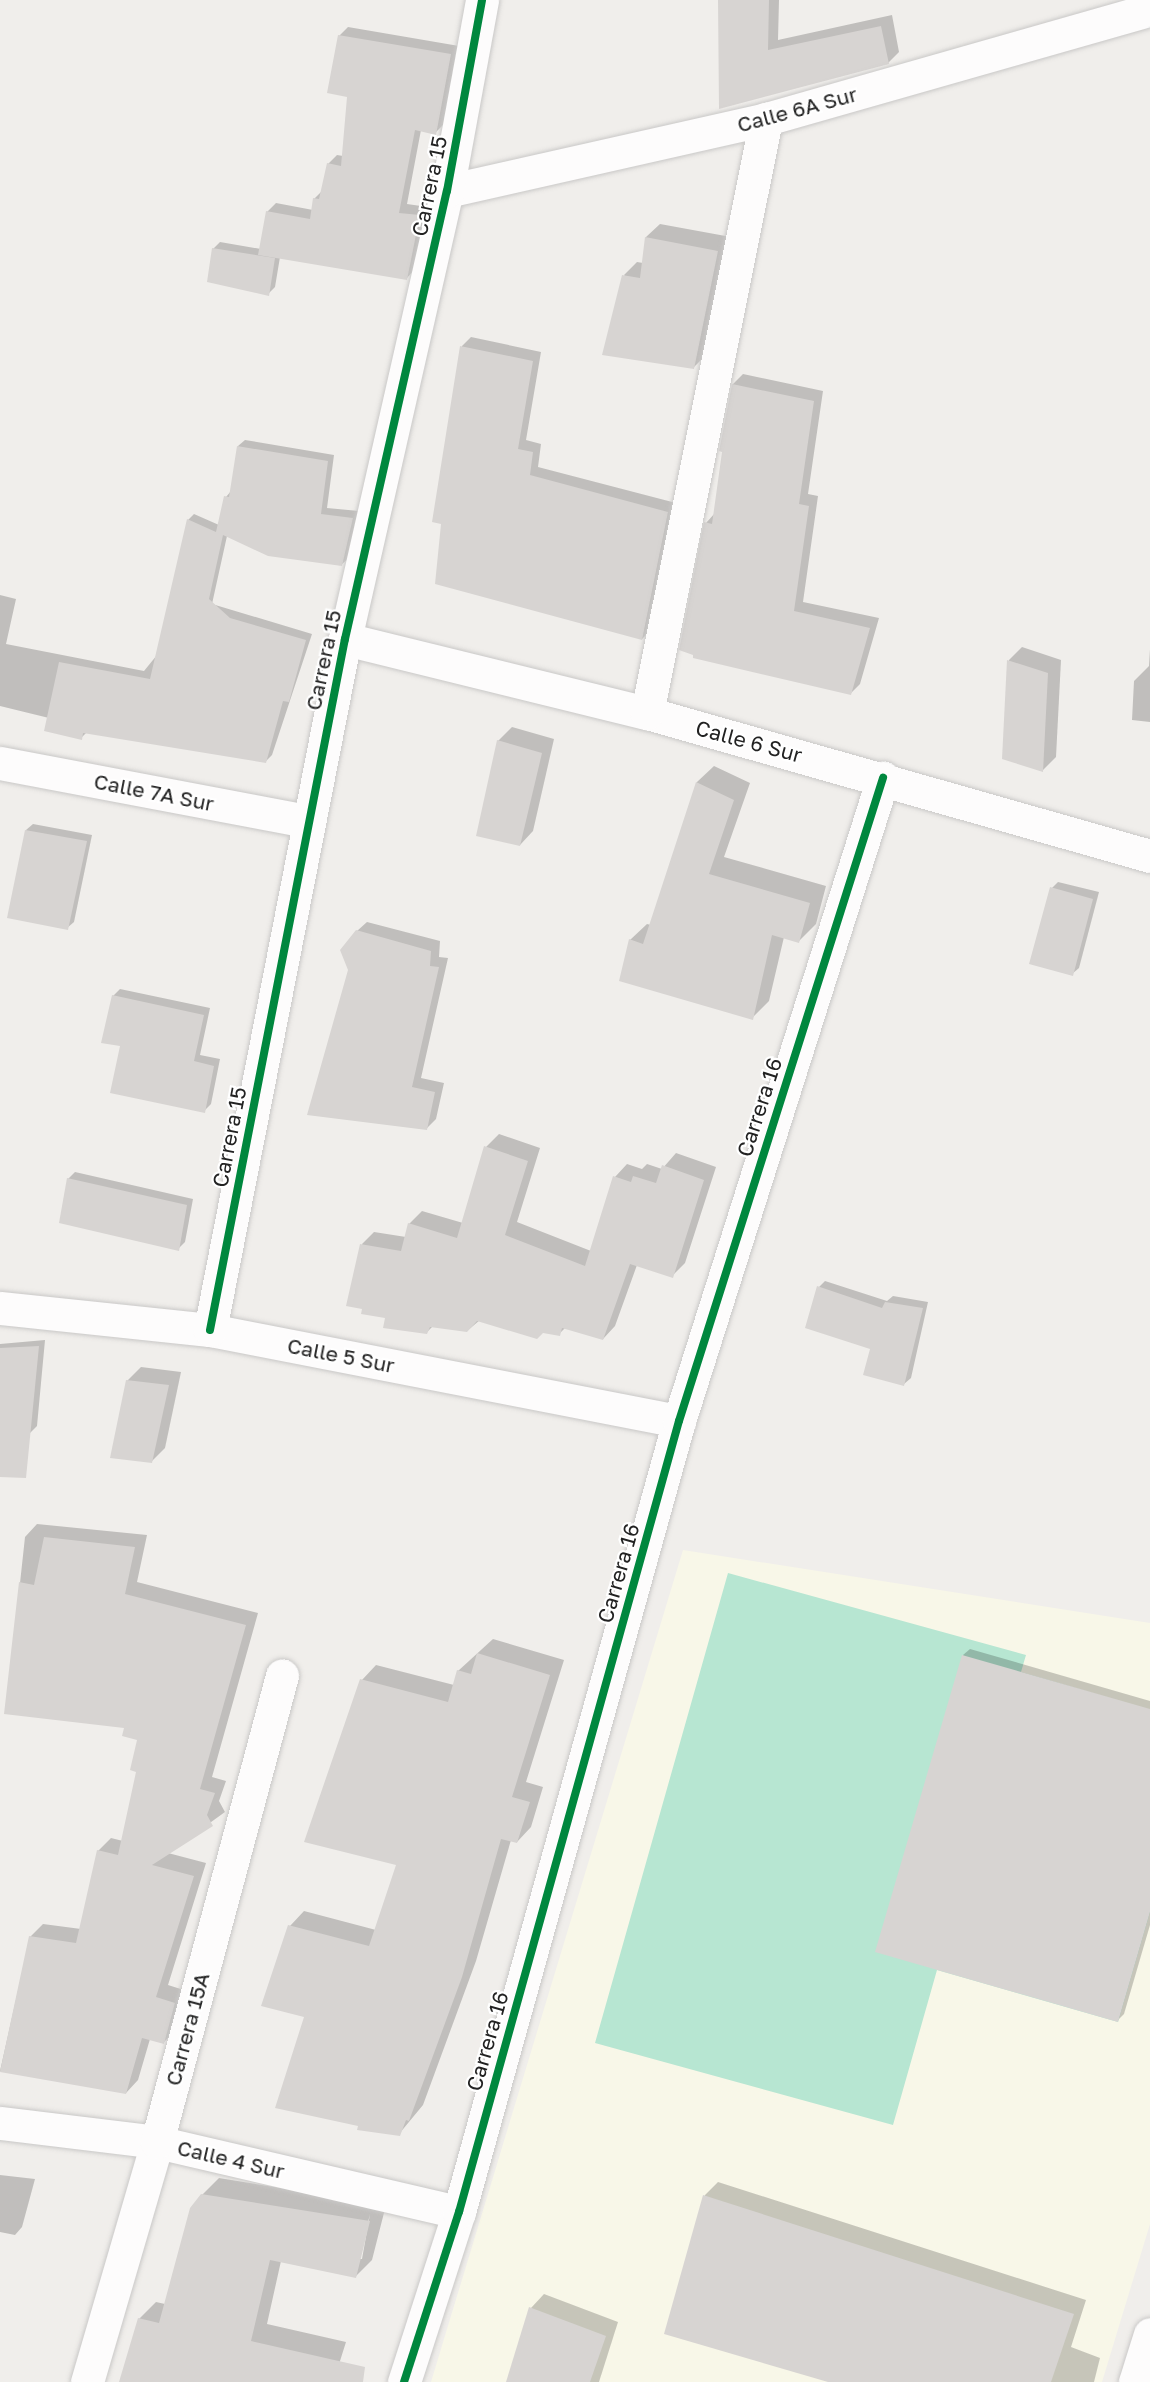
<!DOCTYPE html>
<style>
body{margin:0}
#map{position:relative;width:1150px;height:2382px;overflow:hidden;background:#f0eeeb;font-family:"Golos Text",sans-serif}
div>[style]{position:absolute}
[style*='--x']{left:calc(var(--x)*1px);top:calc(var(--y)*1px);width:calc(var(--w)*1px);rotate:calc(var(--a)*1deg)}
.education>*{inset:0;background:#f8f7e8}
.pitch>*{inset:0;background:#b7e6d2}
.shadow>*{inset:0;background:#0003}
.building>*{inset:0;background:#d7d4d2}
.roads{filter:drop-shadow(0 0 2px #c9c8c7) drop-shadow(0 0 2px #c9c8c7)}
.street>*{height:33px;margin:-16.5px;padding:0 16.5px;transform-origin:16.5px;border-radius:16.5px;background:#fdfcfc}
.cycleway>*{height:8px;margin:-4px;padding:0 4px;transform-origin:4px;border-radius:4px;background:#00873e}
span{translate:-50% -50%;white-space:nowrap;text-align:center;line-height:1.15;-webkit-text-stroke:4.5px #fff;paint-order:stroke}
.street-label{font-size:21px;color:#222}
</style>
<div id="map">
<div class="education">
<div style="clip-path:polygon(683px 1550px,1150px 1623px,1150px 2224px,1102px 2382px,431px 2382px)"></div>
</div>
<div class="pitch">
<div style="clip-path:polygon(728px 1573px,1026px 1655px,1021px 1672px,1150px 1710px,1150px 1912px,1118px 2022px,937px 1970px,893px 2125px,595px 2043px)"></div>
</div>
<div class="shadow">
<div style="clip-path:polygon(721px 0,779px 0,778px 40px,892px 15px,899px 52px,888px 63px,721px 107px)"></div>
<div style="clip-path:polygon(348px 27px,459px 46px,444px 124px,435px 133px,421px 130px,407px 204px,428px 207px,415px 269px,407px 278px,280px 257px,275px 287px,268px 294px,213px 249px,220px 242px,261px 249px,267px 212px,276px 203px,313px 210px,314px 199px,322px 191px,328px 164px,337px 155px,343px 156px,348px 96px,339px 36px)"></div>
<div style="clip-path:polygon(660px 224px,731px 237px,707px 354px,693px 368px,624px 275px,637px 262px,643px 263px,646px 237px)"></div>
<div style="clip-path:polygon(471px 337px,541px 352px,526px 440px,541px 444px,538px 467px,676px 503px,651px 630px,642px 639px,437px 583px,462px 346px)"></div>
<div style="clip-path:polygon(743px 374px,823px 391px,808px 494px,818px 496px,803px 602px,879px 618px,860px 684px,850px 694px,706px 523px,715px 513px,733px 384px)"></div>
<div style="clip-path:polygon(245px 440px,334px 455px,327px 508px,359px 511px,349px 558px,342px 564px,227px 536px,212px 604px,312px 634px,272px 755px,265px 762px,87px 732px,81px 738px,49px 718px,0 706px,0 595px,16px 599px,6px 644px,144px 671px,157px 655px,188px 520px,194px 514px,219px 525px,226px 497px,231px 491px,238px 446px)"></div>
<div style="clip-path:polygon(1022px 647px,1061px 660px,1056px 757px,1042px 771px,1004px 758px,1009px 660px)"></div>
<div style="clip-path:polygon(1150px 649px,1150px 722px,1132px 720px,1134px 681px,1149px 666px)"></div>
<div style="clip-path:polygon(512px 727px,554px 739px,533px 831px,520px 845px,498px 741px)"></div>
<div style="clip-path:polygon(714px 766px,750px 783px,724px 857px,826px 886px,816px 924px,799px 941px,784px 937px,769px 1001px,752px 1018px,630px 940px,647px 924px,651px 925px,697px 782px)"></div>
<div style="clip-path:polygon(33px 824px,92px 835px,74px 922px,67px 928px,26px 830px)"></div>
<div style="clip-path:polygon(1058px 882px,1099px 892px,1079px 968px,1072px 974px,1052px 888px)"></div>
<div style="clip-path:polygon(367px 922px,440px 941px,439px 957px,448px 958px,421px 1078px,444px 1083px,436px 1119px,426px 1129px,349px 970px,357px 931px)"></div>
<div style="clip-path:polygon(120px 989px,210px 1008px,200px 1055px,220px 1059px,211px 1104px,204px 1111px,122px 1045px,113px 996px)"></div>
<div style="clip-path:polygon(499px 1134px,540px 1148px,517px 1222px,591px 1251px,615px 1177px,627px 1164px,642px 1169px,647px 1164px,662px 1169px,676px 1153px,716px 1167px,685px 1263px,672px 1276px,637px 1265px,615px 1326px,603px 1339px,566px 1327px,559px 1334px,480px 1320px,467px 1331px,433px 1326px,427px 1332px,387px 1317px,362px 1244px,374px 1232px,406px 1237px,409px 1224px,422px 1211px,463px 1223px,486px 1147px)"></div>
<div style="clip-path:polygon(75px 1172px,193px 1199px,185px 1242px,178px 1249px,68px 1179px)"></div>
<div style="clip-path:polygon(825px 1281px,887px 1301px,893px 1296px,928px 1302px,911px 1378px,904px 1384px,819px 1287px)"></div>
<div style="clip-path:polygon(45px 1340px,37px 1426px,30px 1433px,0 1437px,0 1344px)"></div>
<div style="clip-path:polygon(141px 1367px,181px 1372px,165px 1448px,152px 1461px,127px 1381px)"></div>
<div style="clip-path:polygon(37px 1524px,147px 1535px,137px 1582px,258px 1613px,212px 1777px,226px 1781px,219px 1801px,225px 1812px,168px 1853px,206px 1863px,168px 1985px,187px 1991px,176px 2030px,163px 2043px,150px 2039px,138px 2080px,126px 2093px,0 2071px,30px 1937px,43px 1924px,81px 1929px,98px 1851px,111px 1838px,123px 1841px,138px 1771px,139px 1739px,126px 1727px,6px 1712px,25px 1537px)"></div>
<div style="clip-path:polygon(493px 1639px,564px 1660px,526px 1782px,543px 1787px,531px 1827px,517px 1842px,511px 1840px,476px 1961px,423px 2105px,399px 2134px,360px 2125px,306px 2016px,290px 1926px,304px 1911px,376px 1930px,398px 1864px,362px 1680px,376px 1665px,454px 1685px,458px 1671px)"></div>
<div style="clip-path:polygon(970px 1649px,1150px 1701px,1150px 1925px,1124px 2014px,1117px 2021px,963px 1655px)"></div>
<div style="clip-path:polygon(0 2175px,35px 2179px,22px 2227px,15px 2235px,0 2232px)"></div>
<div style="clip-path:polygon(evenodd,219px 2178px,386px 2205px,372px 2260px,355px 2277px,281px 2261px,267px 2324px,346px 2342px,334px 2380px,341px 2382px,120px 2382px,139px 2319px,156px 2302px,165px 2304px,202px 2195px,219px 2178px,370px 2214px,362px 2259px,359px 2259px,370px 2214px)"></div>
<div style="clip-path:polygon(718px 2182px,1086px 2300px,1071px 2347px,1100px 2358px,1094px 2382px,833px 2382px,666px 2333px,705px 2195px)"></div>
<div style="clip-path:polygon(544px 2294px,618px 2322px,599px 2382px,527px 2382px,531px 2308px)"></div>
</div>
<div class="building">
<div style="clip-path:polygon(718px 0,769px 0,768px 50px,881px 26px,889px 64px,719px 109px)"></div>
<div style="clip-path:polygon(338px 35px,451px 54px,436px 135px,415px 130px,399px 213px,420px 215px,407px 280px,258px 255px,266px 211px,310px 219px,313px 198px,319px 199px,327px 163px,341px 166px,347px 97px,327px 93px)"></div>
<div style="clip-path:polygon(645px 237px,718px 251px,694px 369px,602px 355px,622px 275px,640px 278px)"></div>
<div style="clip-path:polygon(212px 248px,275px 258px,269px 296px,207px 282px)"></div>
<div style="clip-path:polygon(460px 346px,533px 361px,518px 449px,533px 452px,530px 475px,668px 512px,642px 640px,435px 584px,441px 524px,432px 522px)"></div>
<div style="clip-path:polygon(732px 384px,814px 401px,799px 504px,809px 506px,794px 611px,870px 628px,851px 695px,693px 658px,693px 655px,679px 650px,704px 522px,712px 524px,722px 452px,719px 451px)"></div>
<div style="clip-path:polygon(237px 446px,328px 461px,321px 514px,353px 518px,342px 566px,268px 556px,223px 535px,209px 599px,230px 618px,306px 640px,289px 702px,283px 701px,266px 763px,83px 733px,82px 740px,44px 731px,59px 662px,150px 679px,187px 519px,216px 532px,224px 496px,229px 497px)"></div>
<div style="clip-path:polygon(1007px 660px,1048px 673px,1043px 772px,1002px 759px)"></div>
<div style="clip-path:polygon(497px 740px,542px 753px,520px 846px,476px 836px)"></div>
<div style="clip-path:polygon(696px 782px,734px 800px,709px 874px,810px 903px,799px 943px,772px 935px,753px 1020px,619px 981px,629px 939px,643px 944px)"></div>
<div style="clip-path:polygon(25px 830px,87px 841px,68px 930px,7px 918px)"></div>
<div style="clip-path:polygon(1050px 887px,1093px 899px,1073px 976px,1029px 964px)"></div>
<div style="clip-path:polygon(356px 930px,431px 951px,430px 966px,439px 967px,412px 1087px,435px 1092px,427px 1130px,307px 1115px,348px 970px,340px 950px)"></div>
<div style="clip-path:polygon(112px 995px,204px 1015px,194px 1061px,214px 1066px,205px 1113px,110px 1093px,120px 1046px,101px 1043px)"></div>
<div style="clip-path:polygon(484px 1146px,528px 1161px,505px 1235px,585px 1266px,613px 1176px,631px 1182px,633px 1176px,656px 1183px,662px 1165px,704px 1180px,673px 1278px,630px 1264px,603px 1340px,562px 1328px,560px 1336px,543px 1333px,537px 1339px,477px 1321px,467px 1332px,430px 1327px,427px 1334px,383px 1328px,385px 1318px,361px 1314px,362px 1309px,346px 1306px,360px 1244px,401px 1251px,408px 1223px,457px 1238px)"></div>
<div style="clip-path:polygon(67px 1178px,187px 1205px,179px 1251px,59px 1223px)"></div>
<div style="clip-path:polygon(817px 1286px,882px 1308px,885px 1302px,923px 1308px,904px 1386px,863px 1375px,870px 1349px,805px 1328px)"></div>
<div style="clip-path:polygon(39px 1346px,26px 1478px,0 1477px,0 1348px)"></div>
<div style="clip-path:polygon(126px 1380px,169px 1385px,152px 1463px,110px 1458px)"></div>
<div style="clip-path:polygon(44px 1537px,135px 1547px,125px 1594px,246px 1625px,200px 1789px,215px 1793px,207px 1815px,213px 1826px,152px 1865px,194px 1876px,156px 1997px,175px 2003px,164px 2044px,142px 2038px,126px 2094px,0 2072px,29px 1936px,76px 1943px,97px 1850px,118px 1855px,136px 1772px,130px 1770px,137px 1740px,122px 1736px,124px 1728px,4px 1714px,19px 1582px,34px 1585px)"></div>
<div style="clip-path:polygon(477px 1653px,550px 1675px,512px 1797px,530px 1802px,517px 1843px,501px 1839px,462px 1977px,409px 2121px,406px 2120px,400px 2136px,357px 2130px,358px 2126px,275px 2108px,304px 2017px,261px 2006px,288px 1925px,369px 1946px,396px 1865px,304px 1842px,360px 1679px,448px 1702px,457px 1670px,471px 1674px)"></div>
<div style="clip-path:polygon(962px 1655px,1150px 1709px,1150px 1912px,1118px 2022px,875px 1952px)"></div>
<div style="clip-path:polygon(201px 2194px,370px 2221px,356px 2278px,270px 2260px,251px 2341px,365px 2367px,363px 2382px,119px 2382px,138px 2318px,159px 2323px,190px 2208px)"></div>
<div style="clip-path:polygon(703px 2195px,1074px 2314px,1051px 2382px,828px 2382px,664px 2334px)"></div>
<div style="clip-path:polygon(529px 2307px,606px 2336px,590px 2382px,506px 2382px)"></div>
</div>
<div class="roads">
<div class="street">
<div style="--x:447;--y:191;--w:327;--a:-12.7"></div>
<div style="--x:766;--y:119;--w:391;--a:-15.9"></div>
<div style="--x:345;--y:639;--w:311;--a:13.8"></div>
<div style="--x:647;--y:713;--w:523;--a:15.87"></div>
<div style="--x:647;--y:713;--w:606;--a:-78.67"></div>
<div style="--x:0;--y:763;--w:313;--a:10.7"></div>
<div style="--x:0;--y:1308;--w:211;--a:6"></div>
<div style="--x:210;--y:1330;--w:478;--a:11"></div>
<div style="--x:210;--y:1330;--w:704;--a:-78.95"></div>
<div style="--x:345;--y:639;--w:459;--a:-77.2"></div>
<div style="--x:447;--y:191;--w:194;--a:-79.6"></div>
<div style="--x:0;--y:2123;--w:158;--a:6.9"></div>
<div style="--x:157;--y:2142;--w:310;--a:13.1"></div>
<div style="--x:87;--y:2382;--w:250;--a:-73.7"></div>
<div style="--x:157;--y:2142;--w:483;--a:-75"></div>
<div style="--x:404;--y:2382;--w:179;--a:-72.1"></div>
<div style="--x:459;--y:2212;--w:821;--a:-74.46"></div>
<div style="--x:679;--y:1421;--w:675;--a:-72.4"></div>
<div style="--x:1135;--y:2382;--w:50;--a:-72.6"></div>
</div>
</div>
<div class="cycleway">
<div style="--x:210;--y:1330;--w:704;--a:-78.95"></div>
<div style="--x:345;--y:639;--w:459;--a:-77.2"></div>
<div style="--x:447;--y:191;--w:194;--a:-79.6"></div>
<div style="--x:404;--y:2382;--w:179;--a:-72.1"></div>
<div style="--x:459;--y:2212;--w:821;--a:-74.46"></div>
<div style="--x:679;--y:1421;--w:675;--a:-72.4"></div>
</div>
<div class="street-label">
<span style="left:797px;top:109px;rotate:-15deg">Calle 6A Sur</span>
<span style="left:429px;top:186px;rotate:-78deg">Carrera 15</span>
<span style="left:323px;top:660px;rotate:-78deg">Carrera 15</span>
<span style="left:749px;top:741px;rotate:15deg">Calle 6 Sur</span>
<span style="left:154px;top:792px;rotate:11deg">Calle 7A Sur</span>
<span style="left:759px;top:1107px;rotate:-72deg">Carrera 16</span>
<span style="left:229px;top:1137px;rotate:-79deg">Carrera 15</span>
<span style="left:341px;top:1355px;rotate:11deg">Calle 5 Sur</span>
<span style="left:618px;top:1573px;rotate:-74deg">Carrera 16</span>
<span style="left:187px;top:2029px;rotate:-75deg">Carrera 15A</span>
<span style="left:487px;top:2041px;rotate:-74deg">Carrera 16</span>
<span style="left:231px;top:2159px;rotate:13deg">Calle 4 Sur</span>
</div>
</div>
